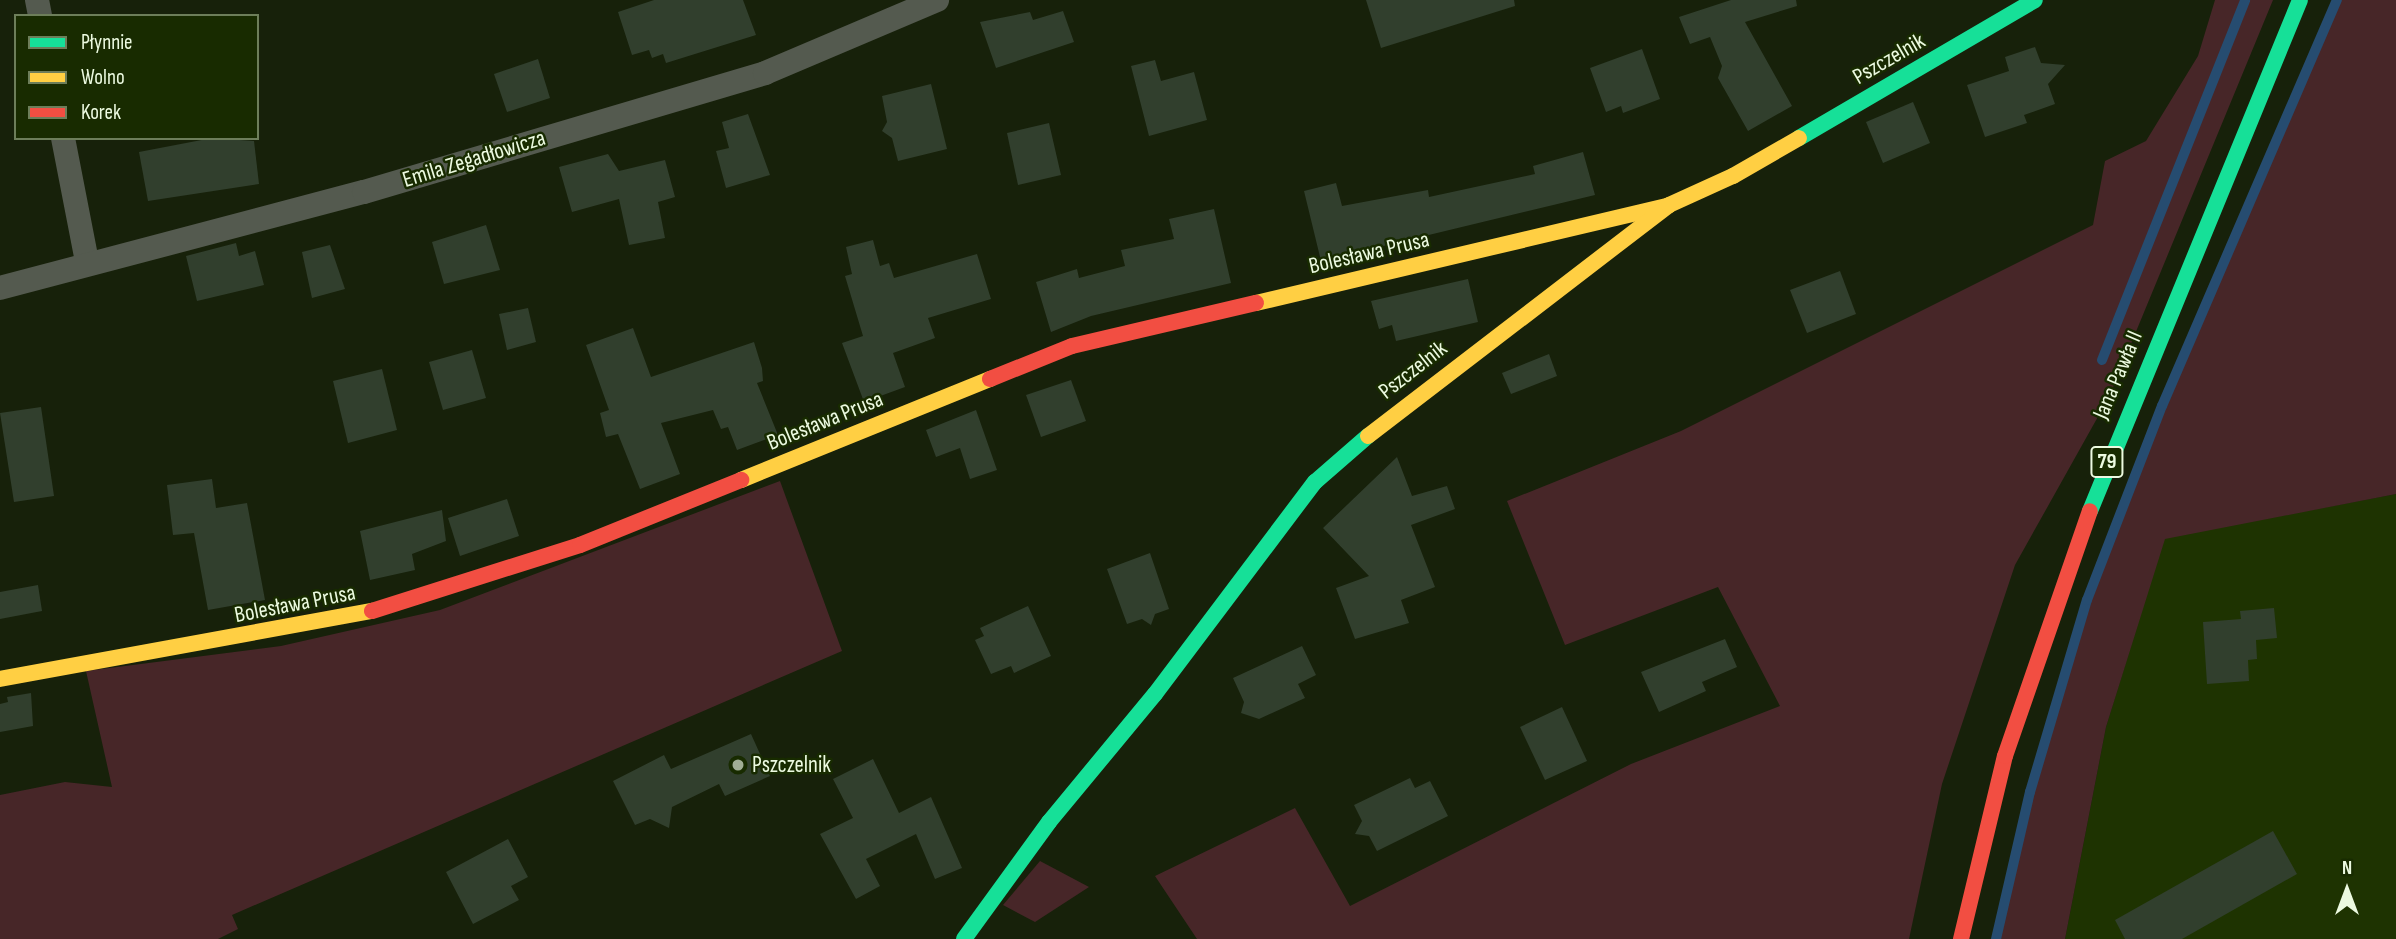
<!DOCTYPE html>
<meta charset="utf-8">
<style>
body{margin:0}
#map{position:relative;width:2396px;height:939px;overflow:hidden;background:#17210a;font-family:"Sofia Sans Condensed",sans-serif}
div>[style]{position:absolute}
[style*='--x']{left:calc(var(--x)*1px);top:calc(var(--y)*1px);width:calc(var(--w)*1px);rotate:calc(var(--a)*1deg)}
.built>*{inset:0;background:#1e3301}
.green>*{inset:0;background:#472628}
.stream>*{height:10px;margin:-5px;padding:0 5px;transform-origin:5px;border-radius:5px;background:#264c70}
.building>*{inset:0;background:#313f2d}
.street>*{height:24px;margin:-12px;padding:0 12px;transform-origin:12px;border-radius:12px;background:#545a4f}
.fast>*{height:16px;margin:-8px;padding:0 8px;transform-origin:8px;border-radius:8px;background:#16e098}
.slow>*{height:16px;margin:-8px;padding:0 8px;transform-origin:8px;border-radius:8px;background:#ffcf43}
.jam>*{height:16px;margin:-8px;padding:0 8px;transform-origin:8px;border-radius:8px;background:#f24e42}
.dots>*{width:19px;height:19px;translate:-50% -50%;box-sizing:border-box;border:4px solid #182b00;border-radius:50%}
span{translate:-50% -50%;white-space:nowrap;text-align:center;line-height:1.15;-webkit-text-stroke:5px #182b00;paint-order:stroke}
.shield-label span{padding:2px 5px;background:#182b00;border:2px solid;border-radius:5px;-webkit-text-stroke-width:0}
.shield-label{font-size:21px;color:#ecfae0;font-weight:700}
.street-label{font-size:23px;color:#ecfae0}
.poi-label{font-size:23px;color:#ecfae0}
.left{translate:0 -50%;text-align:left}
.legend{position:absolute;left:14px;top:14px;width:245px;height:126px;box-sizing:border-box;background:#182b00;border:2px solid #6d7e5a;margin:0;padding:9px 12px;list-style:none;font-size:21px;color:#ecfae0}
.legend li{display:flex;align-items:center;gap:14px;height:35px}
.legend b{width:35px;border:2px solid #6d7e5a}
.north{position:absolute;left:2312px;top:855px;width:70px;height:70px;-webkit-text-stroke:5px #182b00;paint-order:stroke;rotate:0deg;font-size:19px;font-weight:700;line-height:28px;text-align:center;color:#ecfae0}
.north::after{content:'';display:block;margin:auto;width:24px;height:32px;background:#ecfae0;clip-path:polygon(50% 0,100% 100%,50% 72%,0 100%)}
</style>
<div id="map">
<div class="built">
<div style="clip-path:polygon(2396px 494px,2396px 939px,2065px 939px,2106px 727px,2164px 538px)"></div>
</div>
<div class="green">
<div style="clip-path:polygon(2215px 0,2273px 0,2109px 397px,2015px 565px,1942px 784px,1909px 939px,1197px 939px,1155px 876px,1295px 808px,1350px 906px,1631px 764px,1780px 706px,1718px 587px,1565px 645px,1507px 501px,1681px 431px,2093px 225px,2105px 161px,2146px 141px,2198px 56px)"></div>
<div style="clip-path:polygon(2339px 0,2396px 0,2396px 494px,2165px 539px,2106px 727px,2065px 939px,1997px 939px,2031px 792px,2086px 600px,2163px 409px)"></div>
<div style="clip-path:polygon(780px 481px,842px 651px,232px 915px,238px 929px,218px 939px,0 939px,0 795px,65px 782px,112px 787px,86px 671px,281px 646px,440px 610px)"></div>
<div style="clip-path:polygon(1040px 861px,1089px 887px,1035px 922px,1003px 905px)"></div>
</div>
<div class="stream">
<div style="--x:2102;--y:360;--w:387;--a:-68.3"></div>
<div style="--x:1996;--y:939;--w:151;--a:-77"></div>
<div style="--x:2030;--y:792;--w:200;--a:-73.5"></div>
<div style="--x:2087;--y:600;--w:208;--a:-68.9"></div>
<div style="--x:2162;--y:406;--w:442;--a:-66.7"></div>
</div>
<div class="building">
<div style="clip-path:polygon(654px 0,743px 0,756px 35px,666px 63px,663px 54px,652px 58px,649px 50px,632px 55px,618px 12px)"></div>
<div style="clip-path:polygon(1366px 0,1514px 0,1515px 6px,1381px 48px)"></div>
<div style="clip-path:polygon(1731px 0,1796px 0,1797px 6px,1745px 22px,1792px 106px,1748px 131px,1718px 78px,1722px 66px,1710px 37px,1690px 44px,1679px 17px)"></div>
<div style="clip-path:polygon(1063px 11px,1074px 42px,996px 68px,980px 22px,1030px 12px,1033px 20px)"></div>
<div style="clip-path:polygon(2035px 47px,2041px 63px,2065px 65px,2048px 84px,2055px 104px,2024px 115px,2027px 123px,1985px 137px,1967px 85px,2009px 71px,2005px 57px)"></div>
<div style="clip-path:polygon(1642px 49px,1660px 99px,1623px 113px,1621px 106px,1606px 112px,1590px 68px)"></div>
<div style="clip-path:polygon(538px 59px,550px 98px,507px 112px,494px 74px)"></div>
<div style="clip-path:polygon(1155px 60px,1161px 81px,1194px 72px,1207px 120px,1149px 136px,1131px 66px)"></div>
<div style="clip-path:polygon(931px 84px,947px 149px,898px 161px,892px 138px,882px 131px,887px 122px,882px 96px)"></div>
<div style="clip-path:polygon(1913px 102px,1930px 143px,1883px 163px,1866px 122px)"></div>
<div style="clip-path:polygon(748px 114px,770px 175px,726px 188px,716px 151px,729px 148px,722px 122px)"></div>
<div style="clip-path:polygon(1049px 123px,1061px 175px,1018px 185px,1007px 133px)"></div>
<div style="clip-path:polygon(212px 138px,254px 141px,259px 184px,148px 201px,139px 152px)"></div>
<div style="clip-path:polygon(1583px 152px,1595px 195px,1321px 261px,1304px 191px,1336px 183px,1342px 206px,1428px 190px,1429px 197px,1535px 174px,1533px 166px)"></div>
<div style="clip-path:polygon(608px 154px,619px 171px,665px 160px,675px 197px,658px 202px,665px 238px,629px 245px,619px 199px,572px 212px,559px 167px)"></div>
<div style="clip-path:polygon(1214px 209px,1231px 283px,1091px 316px,1051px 332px,1036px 282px,1077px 269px,1079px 278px,1125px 266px,1121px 250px,1174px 239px,1169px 219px)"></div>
<div style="clip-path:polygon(486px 225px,500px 270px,444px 284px,432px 242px)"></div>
<div style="clip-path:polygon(873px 240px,880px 266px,889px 263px,894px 278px,977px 254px,991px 299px,928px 318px,935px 338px,893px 353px,905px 387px,864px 402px,842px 343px,863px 336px,845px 276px,852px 274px,846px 247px)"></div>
<div style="clip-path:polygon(236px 243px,239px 256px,255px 251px,264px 285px,197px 301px,186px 256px)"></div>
<div style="clip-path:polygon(330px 245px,345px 289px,312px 298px,302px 252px)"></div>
<div style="clip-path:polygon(1840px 271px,1856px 314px,1807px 333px,1790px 290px)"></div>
<div style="clip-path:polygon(1468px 279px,1478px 322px,1396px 341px,1392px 325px,1379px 329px,1371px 301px)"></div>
<div style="clip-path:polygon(528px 308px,536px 342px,507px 350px,499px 314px)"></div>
<div style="clip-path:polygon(633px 328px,651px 377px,754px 342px,762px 368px,763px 381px,757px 383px,778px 435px,737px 450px,728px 427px,721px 429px,713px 410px,661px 423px,680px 474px,640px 489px,618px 434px,606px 437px,600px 413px,609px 410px,586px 345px)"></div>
<div style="clip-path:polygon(472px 350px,486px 398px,443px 410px,429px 362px)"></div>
<div style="clip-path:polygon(1549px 354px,1557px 376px,1511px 394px,1502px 373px)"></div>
<div style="clip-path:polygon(382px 369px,397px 430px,348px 443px,333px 381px)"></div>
<div style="clip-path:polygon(1071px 380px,1086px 421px,1041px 437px,1026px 395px)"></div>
<div style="clip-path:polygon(41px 407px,54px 496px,14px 502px,0 413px)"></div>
<div style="clip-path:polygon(976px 410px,997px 470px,970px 479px,960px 448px,936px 457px,926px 430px)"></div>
<div style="clip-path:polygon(1397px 457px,1412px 496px,1447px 486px,1455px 509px,1411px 525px,1435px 587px,1401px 600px,1409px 623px,1355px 639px,1336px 588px,1369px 576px,1323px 528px)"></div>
<div style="clip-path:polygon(212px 479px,216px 508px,247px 503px,265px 600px,208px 610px,194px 533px,173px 535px,167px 485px)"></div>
<div style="clip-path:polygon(507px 499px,519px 536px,460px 556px,448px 518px)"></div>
<div style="clip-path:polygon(442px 510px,446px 541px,412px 554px,415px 570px,370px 580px,360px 531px)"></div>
<div style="clip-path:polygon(1150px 553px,1169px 609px,1155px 614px,1151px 625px,1142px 619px,1127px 624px,1107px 569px)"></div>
<div style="clip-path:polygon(38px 585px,42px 611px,0 619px,0 592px)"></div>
<div style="clip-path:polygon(1028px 606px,1051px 656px,1014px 673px,1011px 666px,991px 674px,975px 640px,984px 636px,980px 628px)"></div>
<div style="clip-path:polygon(2274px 608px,2277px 638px,2256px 640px,2257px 659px,2248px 660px,2249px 681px,2207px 684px,2203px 622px,2241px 619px,2240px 611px)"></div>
<div style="clip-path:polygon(1725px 639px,1737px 667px,1702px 682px,1706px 691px,1659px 712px,1641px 672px)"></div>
<div style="clip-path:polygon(1302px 646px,1316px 675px,1298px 684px,1305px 698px,1259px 719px,1241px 713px,1244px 702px,1233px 678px)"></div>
<div style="clip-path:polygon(31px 693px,33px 726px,0 732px,0 704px,8px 702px,7px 697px)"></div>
<div style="clip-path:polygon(1562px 707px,1587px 761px,1545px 780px,1520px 727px)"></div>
<div style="clip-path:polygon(751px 734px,770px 776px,725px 796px,719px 784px,672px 807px,669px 828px,650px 819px,635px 825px,613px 781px,664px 755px,671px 769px)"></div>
<div style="clip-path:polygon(873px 759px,899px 813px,931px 797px,962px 868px,935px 879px,916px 834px,866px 859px,880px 886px,856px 899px,820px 834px,853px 818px,833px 779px)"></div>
<div style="clip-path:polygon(1410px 778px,1415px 788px,1430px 781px,1448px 816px,1377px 851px,1369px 836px,1355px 834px,1362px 821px,1354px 805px)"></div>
<div style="clip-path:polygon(2273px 831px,2297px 874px,2182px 939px,2125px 939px,2115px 920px)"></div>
<div style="clip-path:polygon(508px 839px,528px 877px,511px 886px,519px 900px,473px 924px,446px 872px)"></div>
</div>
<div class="street">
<div style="--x:37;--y:0;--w:16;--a:79"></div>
<div style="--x:63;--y:138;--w:126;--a:79"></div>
<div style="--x:0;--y:288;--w:376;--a:-14.8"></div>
<div style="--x:364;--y:192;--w:418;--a:-16.5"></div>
<div style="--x:765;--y:73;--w:187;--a:-23"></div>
</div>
<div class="fast">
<div style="--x:1799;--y:138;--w:273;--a:-30.3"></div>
<div style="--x:2090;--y:511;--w:552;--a:-67.66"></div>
<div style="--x:964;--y:939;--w:145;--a:-54"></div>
<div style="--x:1049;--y:822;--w:166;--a:-50.4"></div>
<div style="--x:1155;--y:694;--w:266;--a:-53"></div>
<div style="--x:1315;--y:482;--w:70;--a:-41"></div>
</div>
<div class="slow">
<div style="--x:1256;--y:303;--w:424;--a:-13.3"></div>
<div style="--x:1368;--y:436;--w:379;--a:-37.5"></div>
<div style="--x:1669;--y:205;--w:70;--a:-24.4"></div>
<div style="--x:1733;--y:176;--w:76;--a:-29.9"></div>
<div style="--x:741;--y:480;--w:269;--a:-22.1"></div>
<div style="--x:0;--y:679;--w:378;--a:-10.4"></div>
</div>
<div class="jam">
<div style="--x:990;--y:379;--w:88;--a:-21.9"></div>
<div style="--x:1072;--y:346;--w:189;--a:-13.2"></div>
<div style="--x:372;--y:611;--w:218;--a:-17.6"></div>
<div style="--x:580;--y:545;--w:174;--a:-22"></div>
<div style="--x:1961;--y:939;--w:188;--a:-76.5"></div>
<div style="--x:2005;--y:756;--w:259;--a:-70.9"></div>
</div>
<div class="dots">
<div style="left:738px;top:765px;background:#a1ae95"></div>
</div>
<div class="shield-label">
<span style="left:2107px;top:462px">79</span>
</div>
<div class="street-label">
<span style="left:1889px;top:59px;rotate:-30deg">Pszczelnik</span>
<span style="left:474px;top:159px;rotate:-17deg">Emila Zegadłowicza</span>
<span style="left:1369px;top:253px;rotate:-13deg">Bolesława Prusa</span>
<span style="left:1413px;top:370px;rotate:-38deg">Pszczelnik</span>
<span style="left:2118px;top:375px;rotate:-67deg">Jana Pawła II</span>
<span style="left:825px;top:421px;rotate:-22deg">Bolesława Prusa</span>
<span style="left:295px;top:604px;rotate:-11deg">Bolesława Prusa</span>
</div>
<div class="poi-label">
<span class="left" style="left:752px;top:765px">Pszczelnik</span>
</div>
<ul class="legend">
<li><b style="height:9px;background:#16e098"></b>Płynnie</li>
<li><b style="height:9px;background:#ffcf43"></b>Wolno</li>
<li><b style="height:9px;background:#f24e42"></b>Korek</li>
</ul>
<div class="north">N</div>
</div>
